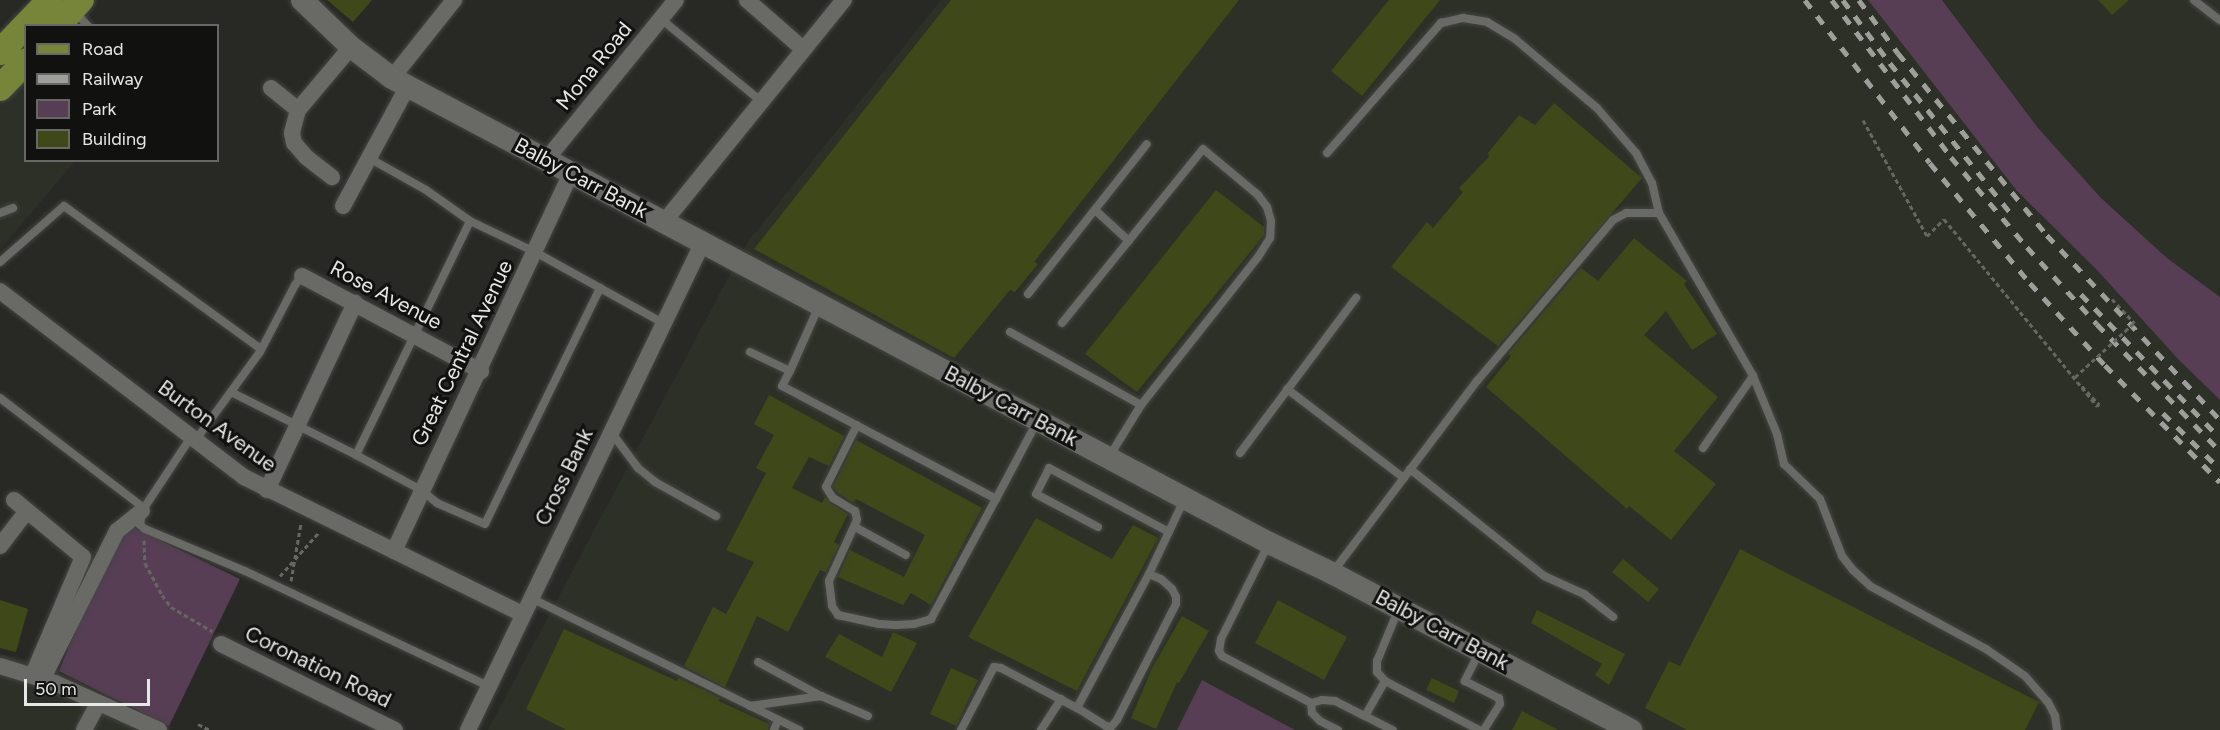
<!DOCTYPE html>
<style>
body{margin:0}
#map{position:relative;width:2220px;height:730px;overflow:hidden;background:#282925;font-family:Figtree,sans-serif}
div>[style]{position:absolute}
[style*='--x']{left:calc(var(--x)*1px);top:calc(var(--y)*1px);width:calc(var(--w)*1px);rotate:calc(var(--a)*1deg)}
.built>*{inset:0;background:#2d3026}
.green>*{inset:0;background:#573e55}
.building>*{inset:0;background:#3e4819}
.path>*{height:3px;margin-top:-1.5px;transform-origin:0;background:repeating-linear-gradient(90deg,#666763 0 4.5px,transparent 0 7.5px)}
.roads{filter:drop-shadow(0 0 2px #444542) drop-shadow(0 0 2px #444542)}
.lane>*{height:8px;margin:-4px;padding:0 4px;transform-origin:4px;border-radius:4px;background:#696a66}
.street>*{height:16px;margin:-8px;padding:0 8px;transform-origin:8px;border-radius:8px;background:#696a66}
.secondary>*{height:22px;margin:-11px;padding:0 11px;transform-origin:11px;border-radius:11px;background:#696a66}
.primary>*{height:26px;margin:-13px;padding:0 13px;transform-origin:13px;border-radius:13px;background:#77853b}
.rail>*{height:4.5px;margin-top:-2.25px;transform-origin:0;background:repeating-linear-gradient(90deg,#9e9f9b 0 10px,transparent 0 20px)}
.path-bridge>*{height:3px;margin-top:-1.5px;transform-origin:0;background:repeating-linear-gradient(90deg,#666763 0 4.5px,transparent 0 7.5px)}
span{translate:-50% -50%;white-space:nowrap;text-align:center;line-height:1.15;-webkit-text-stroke:6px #11110f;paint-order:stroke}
.street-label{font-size:21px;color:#e7e8e5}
.legend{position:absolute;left:24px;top:24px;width:195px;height:138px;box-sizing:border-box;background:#11110f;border:2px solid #676765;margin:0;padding:8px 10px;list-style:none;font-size:18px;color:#e7e8e5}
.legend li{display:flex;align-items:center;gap:12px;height:30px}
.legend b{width:30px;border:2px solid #676765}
.scale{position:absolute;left:24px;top:679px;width:126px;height:27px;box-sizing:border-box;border:3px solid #e7e8e5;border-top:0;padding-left:8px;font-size:18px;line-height:21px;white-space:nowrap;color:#e7e8e5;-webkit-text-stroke:4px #11110f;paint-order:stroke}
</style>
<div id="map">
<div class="built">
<div style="clip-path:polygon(941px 0,1868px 0,2017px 191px,2097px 270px,2178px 359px,2220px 400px,2220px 730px,1295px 730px,1202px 680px,1177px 730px,488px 730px,746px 244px)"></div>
<div style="clip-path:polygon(1942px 0,2220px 0,2220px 297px,2167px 258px,2101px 198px,2038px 128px)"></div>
<div style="clip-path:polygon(25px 76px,26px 160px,75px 161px,0 250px,0 105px)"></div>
<div style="clip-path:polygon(0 654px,47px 664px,169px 726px,168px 730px,0 730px)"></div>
</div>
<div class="green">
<div style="clip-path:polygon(1868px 0,1942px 0,2038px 128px,2101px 198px,2167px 258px,2220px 297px,2220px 400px,2178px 359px,2097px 270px,2017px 191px)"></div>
<div style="clip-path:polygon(126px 524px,240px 579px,169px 726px,59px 671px,102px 566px)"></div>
<div style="clip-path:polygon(1202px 680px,1295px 730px,1177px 730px)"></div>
</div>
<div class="building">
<div style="clip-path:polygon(327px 0,372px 0,353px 22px)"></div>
<div style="clip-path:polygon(951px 0,1239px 0,1034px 262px,1038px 264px,1015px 292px,1010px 290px,954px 358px,754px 249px)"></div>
<div style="clip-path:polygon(1389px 0,1440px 0,1362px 96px,1331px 71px)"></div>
<div style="clip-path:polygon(2098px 0,2129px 0,2112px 15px)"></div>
<div style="clip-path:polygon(1554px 103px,1642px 178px,1498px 346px,1391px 267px,1427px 222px,1433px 228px,1463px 192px,1459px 188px,1489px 157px,1488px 153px,1519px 115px,1535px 125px)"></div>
<div style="clip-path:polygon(1216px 190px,1264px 227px,1264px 235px,1137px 392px,1085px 354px)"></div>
<div style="clip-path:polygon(1634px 238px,1687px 281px,1684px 284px,1717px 334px,1692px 350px,1666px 311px,1644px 335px,1718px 397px,1674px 451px,1716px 484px,1671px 540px,1629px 506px,1627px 509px,1486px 387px,1511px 356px,1508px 354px,1581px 268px,1598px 281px)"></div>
<div style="clip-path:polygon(769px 395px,844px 436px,829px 466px,809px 457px,792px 488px,822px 503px,825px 497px,830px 503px,848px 514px,834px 542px,839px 545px,826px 572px,820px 570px,788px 632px,757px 616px,725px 687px,684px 666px,713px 607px,726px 614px,754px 562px,726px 550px,766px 473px,756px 468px,774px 435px,754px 424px)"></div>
<div style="clip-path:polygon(856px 440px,982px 508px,931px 605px,911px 593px,903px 605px,838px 577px,850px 550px,904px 577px,925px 535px,856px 499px,854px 503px,838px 493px,833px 487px)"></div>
<div style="clip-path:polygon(1036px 518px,1112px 559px,1133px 525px,1158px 538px,1077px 691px,968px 637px)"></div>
<div style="clip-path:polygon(1740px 549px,2039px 702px,2025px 730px,1687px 730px,1645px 708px,1669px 661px,1680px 666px)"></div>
<div style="clip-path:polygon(1623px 559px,1659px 589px,1648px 602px,1612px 572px)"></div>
<div style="clip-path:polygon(0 600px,28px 609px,16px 652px,0 648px)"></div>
<div style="clip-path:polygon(1278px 600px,1347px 637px,1324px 680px,1255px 643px)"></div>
<div style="clip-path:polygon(1537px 610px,1625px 654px,1609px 685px,1595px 675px,1602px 664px,1531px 623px)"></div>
<div style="clip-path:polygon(1182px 616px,1209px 631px,1179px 683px,1177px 682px,1156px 729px,1131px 718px,1152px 668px)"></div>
<div style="clip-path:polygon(564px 629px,677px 681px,678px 678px,720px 698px,719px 701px,769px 724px,768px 730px,566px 730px,526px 709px)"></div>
<div style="clip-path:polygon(893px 632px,917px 643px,891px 692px,825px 657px,839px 634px,882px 657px)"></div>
<div style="clip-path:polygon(951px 668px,978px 680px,956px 726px,930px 714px)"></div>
<div style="clip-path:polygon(1432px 678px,1459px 691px,1454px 703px,1426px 690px)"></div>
<div style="clip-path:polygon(1522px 711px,1558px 730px,1512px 730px)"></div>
</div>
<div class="path">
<div style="--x:1863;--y:120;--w:132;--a:61.1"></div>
<div style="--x:1927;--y:236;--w:24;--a:-45"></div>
<div style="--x:1944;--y:219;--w:242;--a:50.7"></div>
<div style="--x:2097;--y:406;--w:3;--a:-45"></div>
<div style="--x:2112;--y:299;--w:33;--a:47"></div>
<div style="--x:2082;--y:386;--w:25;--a:47"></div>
<div style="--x:144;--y:540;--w:23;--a:88"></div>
<div style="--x:145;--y:563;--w:36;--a:62"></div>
<div style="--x:162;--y:595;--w:15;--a:53"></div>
<div style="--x:171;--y:607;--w:48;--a:30.3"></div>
<div style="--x:280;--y:576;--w:59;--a:-48.4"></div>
<div style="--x:291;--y:581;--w:59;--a:-80.2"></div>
<div style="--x:198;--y:724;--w:13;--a:27"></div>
</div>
<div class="roads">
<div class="lane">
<div style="--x:2194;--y:0;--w:33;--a:38"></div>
<div style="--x:74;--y:11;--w:21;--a:47"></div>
<div style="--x:661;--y:19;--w:129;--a:39.4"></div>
<div style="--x:1327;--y:153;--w:173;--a:-48.8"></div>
<div style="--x:1441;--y:23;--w:23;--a:-13"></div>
<div style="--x:1463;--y:18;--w:24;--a:9"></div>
<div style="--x:1487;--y:22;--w:33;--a:31"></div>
<div style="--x:1515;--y:39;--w:107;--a:40.1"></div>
<div style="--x:1597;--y:108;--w:60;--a:49.1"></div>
<div style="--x:1636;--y:153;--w:34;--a:62"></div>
<div style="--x:1652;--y:183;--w:31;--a:77"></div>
<div style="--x:1659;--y:213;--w:188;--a:60"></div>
<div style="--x:1753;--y:376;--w:63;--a:67.5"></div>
<div style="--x:1777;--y:434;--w:31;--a:77"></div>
<div style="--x:1784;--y:464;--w:50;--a:44.2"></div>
<div style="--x:1820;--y:499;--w:61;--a:68.9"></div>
<div style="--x:1842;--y:556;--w:18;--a:52"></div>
<div style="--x:1853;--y:570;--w:23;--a:43"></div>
<div style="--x:1870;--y:586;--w:132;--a:28.5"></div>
<div style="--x:1986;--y:649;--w:47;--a:34.7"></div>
<div style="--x:2025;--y:676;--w:35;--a:49"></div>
<div style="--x:2048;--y:702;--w:16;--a:63"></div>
<div style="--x:2055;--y:716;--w:14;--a:82"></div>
<div style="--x:369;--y:158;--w:65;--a:29.3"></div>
<div style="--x:426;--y:190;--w:54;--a:35.2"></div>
<div style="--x:470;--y:221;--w:72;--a:25.5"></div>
<div style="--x:535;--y:252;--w:146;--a:29"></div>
<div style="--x:1095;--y:210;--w:46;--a:42.4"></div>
<div style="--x:0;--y:213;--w:14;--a:-21"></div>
<div style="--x:0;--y:262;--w:85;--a:-41.2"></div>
<div style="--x:64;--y:206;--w:243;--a:36"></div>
<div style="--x:1028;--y:294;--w:191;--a:-51.6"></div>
<div style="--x:1062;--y:323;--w:224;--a:-51"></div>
<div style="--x:1203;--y:149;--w:72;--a:39.9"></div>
<div style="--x:1258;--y:195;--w:15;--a:53"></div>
<div style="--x:1267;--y:207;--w:15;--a:74"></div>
<div style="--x:1271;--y:221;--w:17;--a:93"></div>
<div style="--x:1270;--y:238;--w:22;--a:122"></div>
<div style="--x:1258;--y:257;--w:189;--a:128.3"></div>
<div style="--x:1010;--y:332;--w:150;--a:29.1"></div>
<div style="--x:1141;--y:405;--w:61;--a:121.6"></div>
<div style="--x:750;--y:352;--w:44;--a:25.4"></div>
<div style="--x:790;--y:371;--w:71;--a:-66"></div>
<div style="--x:790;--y:371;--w:17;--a:118"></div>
<div style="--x:782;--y:386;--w:242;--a:27.8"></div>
<div style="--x:996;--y:499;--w:89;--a:-62"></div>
<div style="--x:1287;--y:389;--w:147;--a:37.3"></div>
<div style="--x:231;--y:392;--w:140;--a:26.7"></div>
<div style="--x:356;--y:455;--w:74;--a:28.3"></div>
<div style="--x:421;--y:490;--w:21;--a:39"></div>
<div style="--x:437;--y:503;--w:52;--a:23.6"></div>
<div style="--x:485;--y:524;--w:263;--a:-64"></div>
<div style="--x:0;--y:398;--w:181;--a:37.4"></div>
<div style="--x:857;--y:425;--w:69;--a:116.6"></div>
<div style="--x:826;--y:487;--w:13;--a:58"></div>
<div style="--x:833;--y:498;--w:26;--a:31"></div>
<div style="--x:855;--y:511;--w:9;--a:77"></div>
<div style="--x:857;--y:520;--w:67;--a:114.7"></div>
<div style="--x:829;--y:581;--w:25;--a:83"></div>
<div style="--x:832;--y:606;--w:11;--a:56"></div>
<div style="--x:838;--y:615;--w:42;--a:12.4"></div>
<div style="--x:879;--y:624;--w:17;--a:3"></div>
<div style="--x:896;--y:625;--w:18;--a:-3"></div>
<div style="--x:914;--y:624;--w:18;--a:-16"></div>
<div style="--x:931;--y:619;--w:136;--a:-61.6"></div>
<div style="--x:611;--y:432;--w:45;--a:53.1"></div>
<div style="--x:638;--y:468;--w:22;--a:39"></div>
<div style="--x:655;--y:482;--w:70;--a:29.1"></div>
<div style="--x:191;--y:437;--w:89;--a:123.5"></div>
<div style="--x:142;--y:511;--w:14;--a:98"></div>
<div style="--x:140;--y:525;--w:6;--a:39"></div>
<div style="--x:145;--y:529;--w:108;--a:22.8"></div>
<div style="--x:245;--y:571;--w:271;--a:25.3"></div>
<div style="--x:195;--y:441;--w:110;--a:-53.9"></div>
<div style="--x:260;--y:352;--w:76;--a:-62.4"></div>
<div style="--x:295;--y:285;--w:11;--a:-52"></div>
<div style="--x:1703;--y:448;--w:88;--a:-55.2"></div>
<div style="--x:1240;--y:453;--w:194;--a:-53.2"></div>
<div style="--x:356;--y:455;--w:260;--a:-64"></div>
<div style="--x:1410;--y:469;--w:171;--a:38.6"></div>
<div style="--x:1544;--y:576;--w:44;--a:24.2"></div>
<div style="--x:1584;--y:594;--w:37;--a:38"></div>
<div style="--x:855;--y:527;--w:58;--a:28.8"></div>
<div style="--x:1098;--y:527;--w:70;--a:-152"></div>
<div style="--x:1036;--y:494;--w:29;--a:-63"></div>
<div style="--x:1049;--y:468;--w:136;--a:28.1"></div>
<div style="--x:1269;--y:543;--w:107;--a:116.6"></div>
<div style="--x:1221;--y:639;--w:12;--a:99"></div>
<div style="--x:1219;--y:651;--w:6;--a:59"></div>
<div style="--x:1222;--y:656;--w:101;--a:27.8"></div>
<div style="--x:1311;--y:703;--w:11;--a:-15"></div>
<div style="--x:1322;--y:700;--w:13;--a:4"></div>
<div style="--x:1335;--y:701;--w:34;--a:27"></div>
<div style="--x:1333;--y:572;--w:239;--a:-53"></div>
<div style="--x:1477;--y:381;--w:211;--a:-49.8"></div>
<div style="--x:1613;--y:220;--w:15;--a:-28"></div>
<div style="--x:1626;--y:213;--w:33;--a:0"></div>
<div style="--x:1149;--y:574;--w:82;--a:-64.7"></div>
<div style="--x:531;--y:598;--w:299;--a:26.2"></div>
<div style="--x:1399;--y:608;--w:57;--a:112.5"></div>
<div style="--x:1377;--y:661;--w:11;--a:90"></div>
<div style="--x:1377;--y:672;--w:12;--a:48"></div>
<div style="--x:1385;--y:681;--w:106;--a:27.5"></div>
<div style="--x:1480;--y:651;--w:34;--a:117"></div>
<div style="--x:1465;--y:681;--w:38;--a:27"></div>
<div style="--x:1499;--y:698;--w:6;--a:81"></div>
<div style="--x:1500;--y:704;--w:31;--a:122"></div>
<div style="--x:758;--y:662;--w:72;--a:28.4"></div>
<div style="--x:1385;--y:681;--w:40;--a:119.7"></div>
<div style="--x:1365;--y:716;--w:31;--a:27"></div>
<div style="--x:1311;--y:703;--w:10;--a:84"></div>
<div style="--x:1312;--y:713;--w:11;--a:45"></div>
<div style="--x:1320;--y:721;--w:20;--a:27"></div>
<div style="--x:750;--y:706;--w:72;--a:-8"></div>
<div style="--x:821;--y:696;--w:51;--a:23.1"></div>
<div style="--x:774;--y:730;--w:11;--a:-68"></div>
<div style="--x:961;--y:730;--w:71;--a:-62.4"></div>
<div style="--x:994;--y:667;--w:7;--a:8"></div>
<div style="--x:1001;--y:668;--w:86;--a:27.8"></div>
<div style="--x:1077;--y:708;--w:152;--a:-61.8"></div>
<div style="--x:1149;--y:574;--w:13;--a:23"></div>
<div style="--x:1161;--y:579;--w:15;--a:42"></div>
<div style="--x:1172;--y:589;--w:9;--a:63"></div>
<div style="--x:1176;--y:597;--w:7;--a:90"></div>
<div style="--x:1176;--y:604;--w:130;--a:117"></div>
<div style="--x:1117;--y:720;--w:9;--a:131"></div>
<div style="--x:1111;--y:727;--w:5;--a:-169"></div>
<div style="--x:1106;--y:726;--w:34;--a:-148"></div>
<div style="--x:1041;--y:730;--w:37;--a:-57"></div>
</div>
<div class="street">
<div style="--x:747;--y:0;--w:74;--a:41.2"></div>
<div style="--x:392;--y:78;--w:100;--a:-51.5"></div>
<div style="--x:271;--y:88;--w:35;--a:39"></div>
<div style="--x:298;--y:110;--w:24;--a:105"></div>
<div style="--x:292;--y:133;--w:10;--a:79"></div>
<div style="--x:294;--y:143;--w:18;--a:49"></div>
<div style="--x:306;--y:157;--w:33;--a:38"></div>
<div style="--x:298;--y:110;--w:82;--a:-49.9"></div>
<div style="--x:546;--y:160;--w:206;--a:-50.9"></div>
<div style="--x:343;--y:206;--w:136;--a:-61.6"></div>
<div style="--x:664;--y:222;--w:286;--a:-51"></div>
<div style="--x:302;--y:276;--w:203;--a:28"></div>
<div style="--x:0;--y:291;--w:307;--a:37.3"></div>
<div style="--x:244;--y:477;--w:311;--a:26.2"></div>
<div style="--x:267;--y:490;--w:207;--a:-64.8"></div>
<div style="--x:14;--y:500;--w:89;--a:39.6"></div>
<div style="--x:83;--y:557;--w:127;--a:113.1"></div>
<div style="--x:0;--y:546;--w:44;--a:-52.4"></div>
<div style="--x:394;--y:551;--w:416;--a:-64.9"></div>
<div style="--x:221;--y:644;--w:194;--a:26.3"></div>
<div style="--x:0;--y:666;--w:58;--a:17.2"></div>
<div style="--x:55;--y:683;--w:114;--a:24.3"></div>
<div style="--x:43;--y:678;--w:165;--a:-63.3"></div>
<div style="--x:117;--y:531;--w:32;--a:-39"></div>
<div style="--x:84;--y:730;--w:30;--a:-62"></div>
<div style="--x:468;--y:730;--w:539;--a:-64.29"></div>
</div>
<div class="secondary">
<div style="--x:302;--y:0;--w:68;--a:43.8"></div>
<div style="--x:351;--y:47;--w:51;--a:37.1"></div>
<div style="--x:392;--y:78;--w:993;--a:27.93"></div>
<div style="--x:1269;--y:543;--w:70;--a:25.5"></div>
<div style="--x:1332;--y:573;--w:338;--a:27.7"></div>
</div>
<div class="primary">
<div style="--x:58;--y:26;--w:35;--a:-49"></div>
<div style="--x:0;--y:52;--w:72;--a:-46.1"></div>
<div style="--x:0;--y:88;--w:37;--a:-46"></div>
</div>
</div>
<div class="rail">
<div style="--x:1805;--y:0;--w:205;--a:52.5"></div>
<div style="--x:1930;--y:163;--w:156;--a:50.2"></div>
<div style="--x:2030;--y:283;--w:111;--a:47.6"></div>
<div style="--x:2105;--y:365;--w:164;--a:45.5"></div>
<div style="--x:1832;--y:0;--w:197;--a:52.8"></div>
<div style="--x:1951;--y:157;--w:118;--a:49.8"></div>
<div style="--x:2027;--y:247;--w:104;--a:47.7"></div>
<div style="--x:2097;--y:324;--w:177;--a:45.9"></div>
<div style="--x:1843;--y:0;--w:79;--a:53.3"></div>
<div style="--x:1890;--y:63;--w:191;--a:51.2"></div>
<div style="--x:1859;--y:0;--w:66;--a:53.7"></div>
<div style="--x:1898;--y:53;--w:235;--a:50.7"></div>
<div style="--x:2047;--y:235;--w:253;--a:46.9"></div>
<div style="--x:2081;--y:294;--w:200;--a:46"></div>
<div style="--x:2163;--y:413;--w:80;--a:44.5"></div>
</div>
<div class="path-bridge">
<div style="--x:2075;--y:377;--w:80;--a:-42.5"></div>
</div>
<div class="street-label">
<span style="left:594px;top:66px;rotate:-51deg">Mona Road</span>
<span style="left:581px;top:178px;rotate:28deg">Balby Carr Bank</span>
<span style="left:386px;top:295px;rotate:28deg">Rose Avenue</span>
<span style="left:462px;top:353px;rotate:-64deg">Great Central Avenue</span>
<span style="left:1011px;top:406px;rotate:28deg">Balby Carr Bank</span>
<span style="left:217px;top:426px;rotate:36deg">Burton Avenue</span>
<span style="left:564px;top:477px;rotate:-64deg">Cross Bank</span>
<span style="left:1442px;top:630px;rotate:28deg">Balby Carr Bank</span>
<span style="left:318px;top:667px;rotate:26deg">Coronation Road</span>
</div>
<ul class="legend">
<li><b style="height:8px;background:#77853b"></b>Road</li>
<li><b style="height:8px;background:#9e9f9b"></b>Railway</li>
<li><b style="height:16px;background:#573e55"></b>Park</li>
<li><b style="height:16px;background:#3e4819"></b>Building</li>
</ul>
<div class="scale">50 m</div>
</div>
